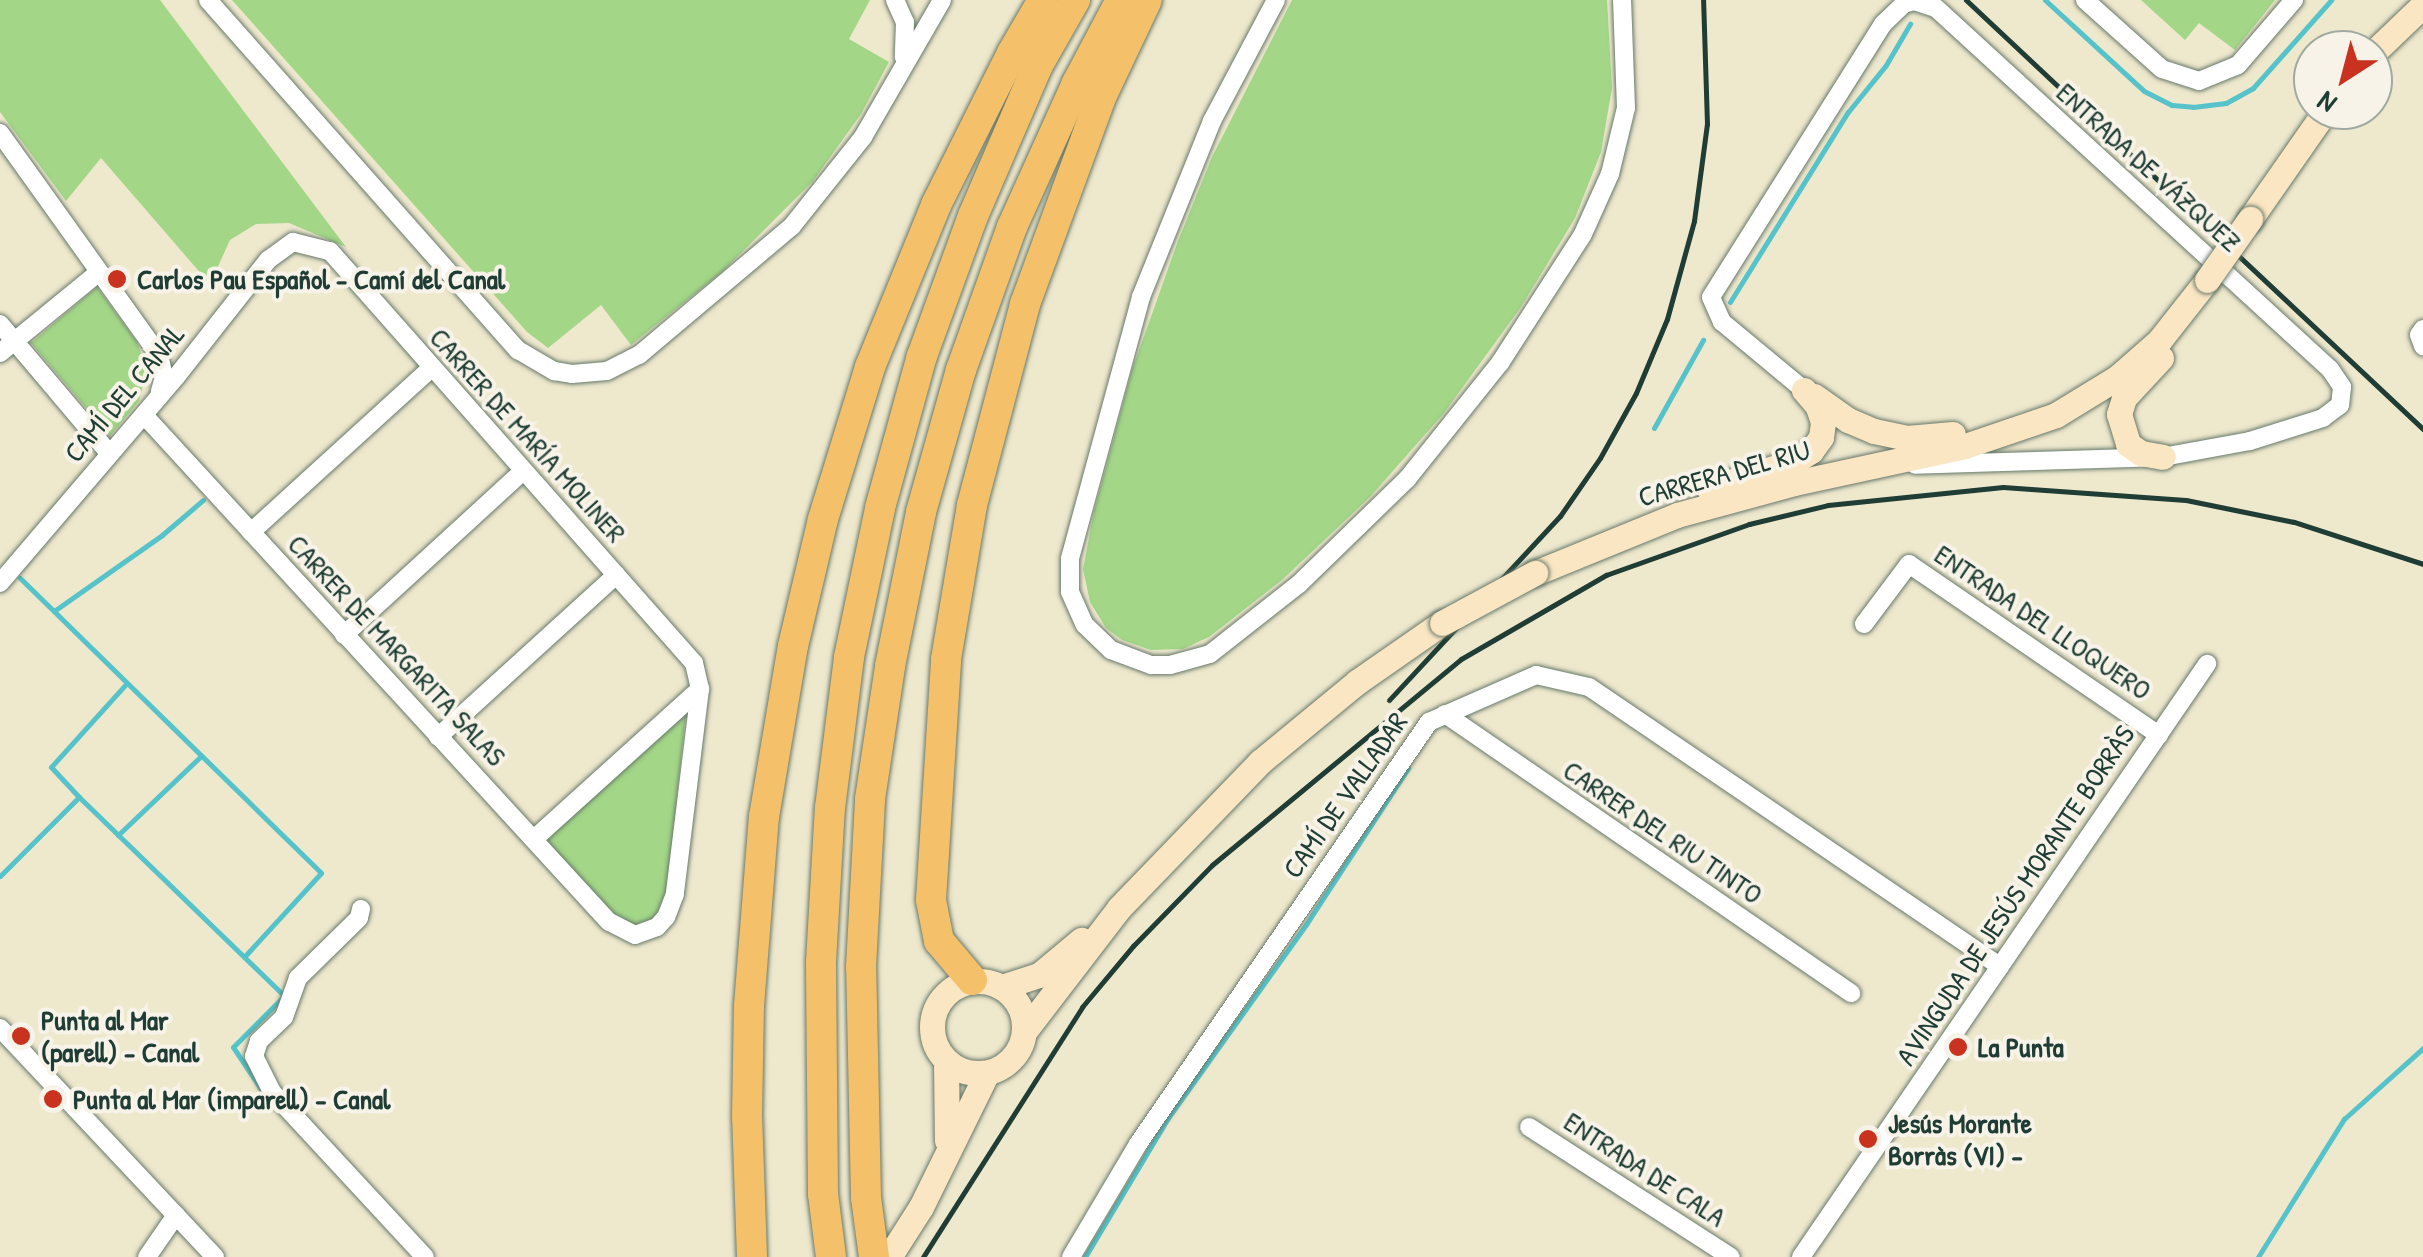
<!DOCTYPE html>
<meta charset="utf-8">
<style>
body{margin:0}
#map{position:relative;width:2423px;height:1257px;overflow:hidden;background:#eee8cd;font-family:"Patrick Hand",sans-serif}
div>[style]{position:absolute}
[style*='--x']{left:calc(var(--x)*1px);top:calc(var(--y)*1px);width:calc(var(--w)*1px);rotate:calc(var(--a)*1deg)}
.green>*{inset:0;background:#a3d787}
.stream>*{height:5px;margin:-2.5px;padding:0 2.5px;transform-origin:2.5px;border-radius:2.5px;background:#55c3c9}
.roads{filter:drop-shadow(0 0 2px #67796a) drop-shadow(0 0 2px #67796a)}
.street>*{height:18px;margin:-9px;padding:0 9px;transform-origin:9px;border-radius:9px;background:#fff}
.secondary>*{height:25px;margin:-12.5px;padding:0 12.5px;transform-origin:12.5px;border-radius:12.5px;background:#fbe6c3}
.secondary>.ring{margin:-12.5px;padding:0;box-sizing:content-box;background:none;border:25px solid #fbe6c3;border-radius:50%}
.highway>*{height:30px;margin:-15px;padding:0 15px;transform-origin:15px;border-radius:15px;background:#f4c16a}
.rail>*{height:5px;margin:-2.5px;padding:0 2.5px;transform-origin:2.5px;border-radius:2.5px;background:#1f3d34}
.bridges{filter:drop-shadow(0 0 2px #67796a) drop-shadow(0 0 2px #67796a)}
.secondary-bridge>*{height:25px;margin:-12.5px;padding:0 12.5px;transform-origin:12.5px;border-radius:12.5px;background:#fbe6c3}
.dots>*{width:28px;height:28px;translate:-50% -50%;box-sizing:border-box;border:5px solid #f7f3e8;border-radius:50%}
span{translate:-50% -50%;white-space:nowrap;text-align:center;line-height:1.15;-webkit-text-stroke:8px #f7f3e8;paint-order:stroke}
.street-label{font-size:28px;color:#1f3d34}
.poi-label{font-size:28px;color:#1f3d34;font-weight:700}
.left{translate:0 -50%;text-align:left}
.north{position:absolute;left:2293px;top:30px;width:100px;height:100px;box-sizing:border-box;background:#f7f3e8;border:2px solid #a1aaa0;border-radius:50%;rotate:216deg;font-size:28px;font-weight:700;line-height:40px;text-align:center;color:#1f3d34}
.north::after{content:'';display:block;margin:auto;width:35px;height:45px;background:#c8321e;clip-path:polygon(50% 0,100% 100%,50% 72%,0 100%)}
</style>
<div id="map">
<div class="green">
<div style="clip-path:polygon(0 0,160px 0,346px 247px,289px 223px,256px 224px,230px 240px,210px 284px,101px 158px,66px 201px,0 112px)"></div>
<div style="clip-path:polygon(232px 0,870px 0,849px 39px,889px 62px,861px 114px,813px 181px,723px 271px,631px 345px,601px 305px,548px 348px,527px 332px)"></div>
<div style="clip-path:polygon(1292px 0,1607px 0,1612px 88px,1601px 152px,1575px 218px,1521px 307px,1444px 413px,1370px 497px,1282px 580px,1209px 637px,1183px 649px,1151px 650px,1122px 640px,1106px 628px,1090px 602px,1083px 569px,1094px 512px,1132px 370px,1178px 241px,1212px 157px)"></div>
<div style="clip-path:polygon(2141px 0,2275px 0,2235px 50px,2199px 23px,2185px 40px)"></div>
<div style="clip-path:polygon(97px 287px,137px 342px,147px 370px,139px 401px,110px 436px,31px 343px)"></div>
<div style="clip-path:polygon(686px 711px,666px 905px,657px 919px,637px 927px,620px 923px,547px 844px,547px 838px)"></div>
</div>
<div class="stream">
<div style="--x:2045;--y:0;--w:134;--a:42.6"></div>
<div style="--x:2144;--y:91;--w:31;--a:27"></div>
<div style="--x:2172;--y:105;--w:21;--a:5"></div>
<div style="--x:2193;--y:107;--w:33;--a:-7"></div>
<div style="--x:2226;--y:103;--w:31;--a:-29"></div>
<div style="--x:2253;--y:88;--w:118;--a:-48.4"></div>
<div style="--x:1730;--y:302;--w:224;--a:-58.2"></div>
<div style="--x:1848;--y:112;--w:60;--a:-51"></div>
<div style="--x:1886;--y:65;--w:48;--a:-59.7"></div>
<div style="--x:1654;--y:428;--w:101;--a:-60.9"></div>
<div style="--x:20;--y:578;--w:421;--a:44.4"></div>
<div style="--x:321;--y:873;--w:113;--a:132.5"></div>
<div style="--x:54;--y:611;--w:132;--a:-35.1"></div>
<div style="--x:162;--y:535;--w:54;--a:-40.5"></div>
<div style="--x:79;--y:797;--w:286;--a:44.1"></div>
<div style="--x:284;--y:996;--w:72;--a:135"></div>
<div style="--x:233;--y:1047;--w:58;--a:56.3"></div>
<div style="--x:118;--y:835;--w:115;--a:-43.6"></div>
<div style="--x:0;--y:876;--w:112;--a:-45"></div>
<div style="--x:79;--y:797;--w:41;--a:-133"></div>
<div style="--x:51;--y:767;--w:113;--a:-47.9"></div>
<div style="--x:1085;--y:1257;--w:162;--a:-59.2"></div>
<div style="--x:1168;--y:1118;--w:239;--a:-54.5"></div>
<div style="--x:1307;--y:923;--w:185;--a:-56.9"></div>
<div style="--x:2258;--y:1257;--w:163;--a:-58.1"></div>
<div style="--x:2344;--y:1119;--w:106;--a:-41.9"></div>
</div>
<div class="roads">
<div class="street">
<div style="--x:208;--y:0;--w:468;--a:48.5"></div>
<div style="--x:518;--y:350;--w:42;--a:30.3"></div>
<div style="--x:554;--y:371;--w:18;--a:9"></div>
<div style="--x:572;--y:374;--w:35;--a:-5"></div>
<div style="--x:607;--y:371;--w:36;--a:-27"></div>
<div style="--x:639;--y:355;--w:200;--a:-40.1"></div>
<div style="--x:792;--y:226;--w:114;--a:-51.4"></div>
<div style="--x:863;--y:137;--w:158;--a:-60"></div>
<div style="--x:895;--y:0;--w:24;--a:66"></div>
<div style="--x:905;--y:22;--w:35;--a:92"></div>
<div style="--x:1276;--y:0;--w:137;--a:117.9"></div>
<div style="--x:1212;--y:121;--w:190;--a:112"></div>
<div style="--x:1141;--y:297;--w:271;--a:105.2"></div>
<div style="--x:1070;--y:559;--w:33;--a:90"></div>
<div style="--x:1070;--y:592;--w:36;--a:66"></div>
<div style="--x:1085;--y:625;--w:36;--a:44"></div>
<div style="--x:1111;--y:650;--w:43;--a:20.6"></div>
<div style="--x:1151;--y:665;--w:19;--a:0"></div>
<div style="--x:1170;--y:665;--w:41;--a:-15.4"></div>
<div style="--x:1210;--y:654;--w:113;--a:-38.2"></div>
<div style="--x:1299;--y:584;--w:151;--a:-44.2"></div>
<div style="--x:1407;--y:479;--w:149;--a:-51.3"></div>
<div style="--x:1500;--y:363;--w:153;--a:-57.2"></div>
<div style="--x:1583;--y:234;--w:66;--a:-65.8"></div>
<div style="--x:1610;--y:174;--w:68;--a:-76.4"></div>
<div style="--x:1626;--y:108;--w:108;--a:-92.1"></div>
<div style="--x:2085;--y:0;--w:103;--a:41.9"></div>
<div style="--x:2162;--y:69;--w:39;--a:18"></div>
<div style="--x:2199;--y:81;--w:42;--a:-22.3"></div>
<div style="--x:2238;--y:65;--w:86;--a:-49.3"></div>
<div style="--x:0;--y:133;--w:273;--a:54.4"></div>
<div style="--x:159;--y:355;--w:23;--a:77"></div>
<div style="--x:164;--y:377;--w:15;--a:106"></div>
<div style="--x:0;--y:324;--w:170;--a:49.8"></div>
<div style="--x:2423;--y:329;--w:7;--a:124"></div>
<div style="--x:2419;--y:335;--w:12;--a:70"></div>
<div style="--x:0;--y:353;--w:128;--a:-39.3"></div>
<div style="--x:1804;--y:390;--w:107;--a:-140.3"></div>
<div style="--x:1722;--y:322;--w:27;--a:-114"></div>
<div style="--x:1711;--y:297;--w:323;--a:-57.8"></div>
<div style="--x:1883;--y:24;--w:29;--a:-44"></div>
<div style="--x:1904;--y:4;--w:10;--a:-17"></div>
<div style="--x:1914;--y:1;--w:23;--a:18"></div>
<div style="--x:1936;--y:8;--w:534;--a:42.5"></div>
<div style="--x:2330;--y:369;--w:22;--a:56"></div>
<div style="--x:2342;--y:387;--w:18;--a:96"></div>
<div style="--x:2340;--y:405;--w:21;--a:143"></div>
<div style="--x:2323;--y:418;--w:77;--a:162.5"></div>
<div style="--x:2250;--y:441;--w:88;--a:169.6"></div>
<div style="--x:2163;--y:457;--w:248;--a:178.2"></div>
<div style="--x:251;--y:532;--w:244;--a:-42.3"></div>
<div style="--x:0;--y:583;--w:271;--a:-49.5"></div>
<div style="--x:176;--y:377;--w:149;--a:-51.8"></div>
<div style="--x:268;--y:260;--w:31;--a:-36"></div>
<div style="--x:293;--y:242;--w:38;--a:14"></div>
<div style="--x:330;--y:251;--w:550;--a:48.54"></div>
<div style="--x:694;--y:663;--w:27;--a:77"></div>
<div style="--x:700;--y:689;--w:207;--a:97"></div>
<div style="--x:675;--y:894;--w:25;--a:111"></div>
<div style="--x:666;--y:917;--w:13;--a:132"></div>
<div style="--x:657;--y:927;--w:23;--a:160"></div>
<div style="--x:635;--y:935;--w:29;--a:-153"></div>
<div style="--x:609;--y:922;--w:688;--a:-132.53"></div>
<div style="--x:1864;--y:624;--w:75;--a:-53.1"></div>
<div style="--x:1909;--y:564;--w:303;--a:34.4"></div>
<div style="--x:344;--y:635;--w:243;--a:-42.5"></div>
<div style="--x:1445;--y:714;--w:493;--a:34.5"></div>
<div style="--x:438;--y:737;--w:241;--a:-42.3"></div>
<div style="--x:534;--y:839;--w:224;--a:-42.1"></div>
<div style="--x:361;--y:909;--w:9;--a:103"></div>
<div style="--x:359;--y:918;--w:86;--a:135.5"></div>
<div style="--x:298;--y:978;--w:41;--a:109.7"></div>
<div style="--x:284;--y:1017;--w:35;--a:136"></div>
<div style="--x:259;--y:1041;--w:16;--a:108"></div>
<div style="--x:254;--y:1056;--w:40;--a:63.4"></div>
<div style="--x:272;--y:1092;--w:225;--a:47.2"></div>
<div style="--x:0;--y:1028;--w:314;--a:46.8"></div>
<div style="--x:1529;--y:1127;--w:240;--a:32.8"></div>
<div style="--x:147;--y:1257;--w:51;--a:-55.4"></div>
<div style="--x:1071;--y:1257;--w:131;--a:-59.3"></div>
<div style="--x:1138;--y:1144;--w:513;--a:-55.41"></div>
<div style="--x:1429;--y:722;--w:117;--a:-23.7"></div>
<div style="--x:1536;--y:675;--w:54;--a:12.8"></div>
<div style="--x:1589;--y:687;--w:497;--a:34.2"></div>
<div style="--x:1801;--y:1257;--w:719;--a:-55.6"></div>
</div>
<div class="secondary">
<div style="--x:2373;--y:53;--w:69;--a:-43.8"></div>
<div style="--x:2250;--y:219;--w:133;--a:-55.1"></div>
<div style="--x:2161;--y:358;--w:54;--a:132.8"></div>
<div style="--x:2124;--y:398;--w:17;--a:107"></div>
<div style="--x:2119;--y:414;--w:31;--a:73"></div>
<div style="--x:2128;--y:444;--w:16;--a:35"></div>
<div style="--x:2141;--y:453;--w:22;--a:10"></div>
<div style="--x:1814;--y:396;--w:42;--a:35.2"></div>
<div style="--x:1848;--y:420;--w:28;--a:23"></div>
<div style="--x:1874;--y:431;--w:34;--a:12"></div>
<div style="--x:1907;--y:438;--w:46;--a:-5"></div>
<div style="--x:1709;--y:489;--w:90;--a:-18"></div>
<div style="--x:1795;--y:461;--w:19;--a:-32"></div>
<div style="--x:1811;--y:451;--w:17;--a:-54"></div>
<div style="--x:1821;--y:437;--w:15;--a:-82"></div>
<div style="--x:1823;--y:422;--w:18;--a:-109"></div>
<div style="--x:1817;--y:405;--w:20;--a:-131"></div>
<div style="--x:1535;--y:573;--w:153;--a:-22.2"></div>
<div style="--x:1677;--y:515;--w:121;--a:-15.3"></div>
<div style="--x:1794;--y:483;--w:175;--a:-12.2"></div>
<div style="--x:1965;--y:446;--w:96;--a:-18.8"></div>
<div style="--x:2056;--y:415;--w:73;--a:-31.5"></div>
<div style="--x:2118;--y:377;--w:55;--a:-41.3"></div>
<div style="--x:2159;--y:341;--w:78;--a:-51.8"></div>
<div class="ring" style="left:932px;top:981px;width:67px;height:67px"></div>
<div style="--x:1002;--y:987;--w:39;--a:-18"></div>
<div style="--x:1039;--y:975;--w:55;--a:-39.8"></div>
<div style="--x:1024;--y:1032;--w:156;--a:-52.5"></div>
<div style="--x:1119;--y:908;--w:203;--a:-46"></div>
<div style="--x:1260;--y:762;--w:126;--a:-39.5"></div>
<div style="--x:1357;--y:682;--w:103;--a:-34.8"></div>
<div style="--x:946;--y:1061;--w:79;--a:89.3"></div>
<div style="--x:889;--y:1257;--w:59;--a:-57.4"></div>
<div style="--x:921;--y:1207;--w:149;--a:-63.8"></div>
</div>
<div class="highway">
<div style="--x:972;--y:980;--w:51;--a:-130.2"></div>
<div style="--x:939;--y:941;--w:42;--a:-101"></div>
<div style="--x:931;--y:900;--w:241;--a:-86.4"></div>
<div style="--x:946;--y:659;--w:156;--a:-80.4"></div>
<div style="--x:972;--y:505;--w:208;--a:-75.2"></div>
<div style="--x:1025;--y:304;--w:223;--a:-69.8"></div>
<div style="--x:1102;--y:95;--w:105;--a:-64.7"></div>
<div style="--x:752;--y:1257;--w:140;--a:-92"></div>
<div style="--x:747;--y:1117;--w:111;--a:-89"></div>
<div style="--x:749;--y:1006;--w:190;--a:-85.5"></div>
<div style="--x:764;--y:817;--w:173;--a:-80.4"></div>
<div style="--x:793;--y:646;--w:130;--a:-76.7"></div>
<div style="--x:823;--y:519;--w:159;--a:-72.8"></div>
<div style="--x:870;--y:367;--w:175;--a:-67.8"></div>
<div style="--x:936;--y:205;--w:170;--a:-63.4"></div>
<div style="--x:1012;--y:53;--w:61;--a:-59.7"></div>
<div style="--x:831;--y:1257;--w:64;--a:-97.2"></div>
<div style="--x:823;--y:1194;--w:232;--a:-90.5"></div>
<div style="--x:821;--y:962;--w:154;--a:-86.7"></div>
<div style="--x:830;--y:808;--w:152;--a:-82.8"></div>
<div style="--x:849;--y:657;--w:152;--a:-78.2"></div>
<div style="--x:880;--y:508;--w:158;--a:-74.6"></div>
<div style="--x:922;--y:356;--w:149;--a:-70"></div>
<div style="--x:973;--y:216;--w:164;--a:-66.7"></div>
<div style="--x:1038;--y:65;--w:75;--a:-60.4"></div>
<div style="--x:874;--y:1257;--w:60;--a:-97.7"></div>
<div style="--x:866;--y:1198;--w:231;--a:-91.2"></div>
<div style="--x:861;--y:967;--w:168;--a:-86.9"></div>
<div style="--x:870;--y:799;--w:134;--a:-81.4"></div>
<div style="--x:890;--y:666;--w:157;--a:-78.6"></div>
<div style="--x:921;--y:512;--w:148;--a:-74.3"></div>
<div style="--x:961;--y:370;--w:152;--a:-70.4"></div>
<div style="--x:1012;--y:227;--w:158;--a:-65.7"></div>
<div style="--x:1077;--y:83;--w:94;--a:-62.1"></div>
</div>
</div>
<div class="rail">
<div style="--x:1966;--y:0;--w:627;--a:43.19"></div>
<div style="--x:1389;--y:700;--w:251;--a:-47.1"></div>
<div style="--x:1560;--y:516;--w:70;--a:-55.4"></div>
<div style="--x:1600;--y:458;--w:74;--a:-61"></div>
<div style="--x:1636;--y:393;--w:80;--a:-67.3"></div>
<div style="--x:1667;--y:319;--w:102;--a:-74.6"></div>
<div style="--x:1694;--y:221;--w:98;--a:-82.4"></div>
<div style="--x:1707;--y:124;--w:124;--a:-91.8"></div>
<div style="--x:923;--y:1257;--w:296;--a:-57.5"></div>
<div style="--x:1082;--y:1007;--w:80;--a:-50.1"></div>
<div style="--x:1133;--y:946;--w:113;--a:-45.7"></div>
<div style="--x:1212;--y:865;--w:323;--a:-39.6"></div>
<div style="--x:1461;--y:659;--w:168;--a:-30.1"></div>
<div style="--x:1606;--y:575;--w:152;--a:-19.6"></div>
<div style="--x:1749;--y:524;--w:81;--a:-13.5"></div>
<div style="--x:1828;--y:505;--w:176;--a:-5.9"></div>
<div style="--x:2003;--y:487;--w:183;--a:4.1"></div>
<div style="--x:2186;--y:500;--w:110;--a:11.5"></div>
<div style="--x:2294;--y:522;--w:136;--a:18"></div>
</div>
<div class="bridges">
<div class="secondary-bridge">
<div style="--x:2207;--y:280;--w:75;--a:-54.8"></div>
<div style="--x:1442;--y:623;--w:106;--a:-28.3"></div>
</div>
</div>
<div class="dots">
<div style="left:117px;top:279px;background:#c8321e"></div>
<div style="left:21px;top:1036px;background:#c8321e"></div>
<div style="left:1958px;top:1047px;background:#c8321e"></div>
<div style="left:53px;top:1099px;background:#c8321e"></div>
<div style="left:1868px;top:1139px;background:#c8321e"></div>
</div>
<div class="street-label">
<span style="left:2149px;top:167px;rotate:42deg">ENTRADA DE VÁZQUEZ</span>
<span style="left:124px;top:393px;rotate:-50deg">CAMÍ DEL CANAL</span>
<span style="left:528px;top:435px;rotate:48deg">CARRER DE MARÍA MOLINER</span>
<span style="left:1724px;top:473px;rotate:-16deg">CARRERA DEL RIU</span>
<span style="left:2043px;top:622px;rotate:34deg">ENTRADA DEL LLOQUERO</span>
<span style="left:397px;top:650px;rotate:47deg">CARRER DE MARGARITA SALAS</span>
<span style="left:1345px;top:795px;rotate:-55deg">CAMÍ DE VALLADAR</span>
<span style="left:1663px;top:832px;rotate:34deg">CARRER DEL RIU TINTO</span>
<span style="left:2015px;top:895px;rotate:-56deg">AVINGUDA DE JESÚS MORANTE BORRÀS</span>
<span style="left:1645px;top:1169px;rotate:33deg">ENTRADA DE CALA</span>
</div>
<div class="poi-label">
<span class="left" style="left:137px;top:279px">Carlos Pau Español - Camí del Canal</span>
<span class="left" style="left:41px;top:1036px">Punta al Mar<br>(parell) - Canal</span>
<span class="left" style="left:1978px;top:1047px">La Punta</span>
<span class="left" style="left:73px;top:1099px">Punta al Mar (imparell) - Canal</span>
<span class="left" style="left:1888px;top:1139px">Jesús Morante<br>Borràs (VI) -</span>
</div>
<div class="north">N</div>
</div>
